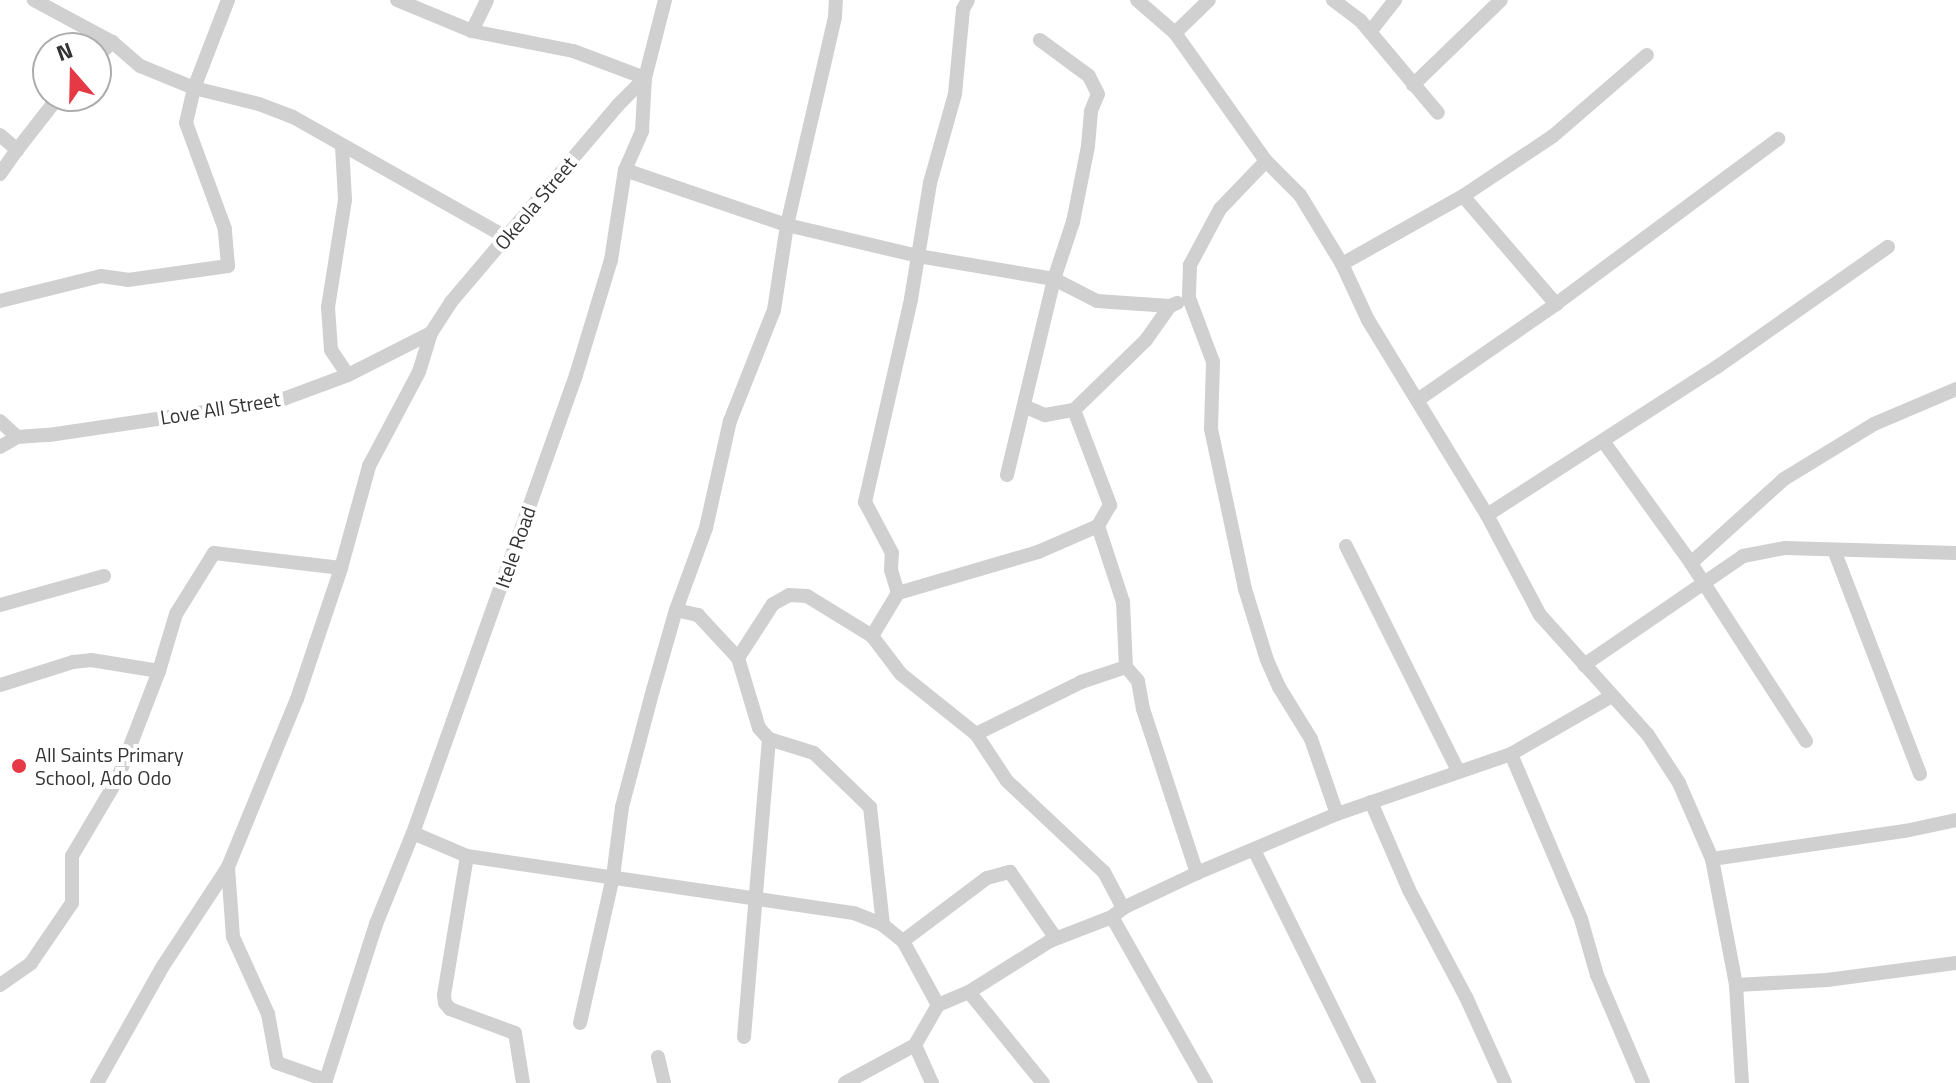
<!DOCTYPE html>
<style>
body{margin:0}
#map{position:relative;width:1956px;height:1083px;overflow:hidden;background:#fff;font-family:"Titillium Web",sans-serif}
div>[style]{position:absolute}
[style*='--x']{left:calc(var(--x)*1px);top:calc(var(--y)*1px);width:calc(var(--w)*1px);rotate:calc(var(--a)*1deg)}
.street>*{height:14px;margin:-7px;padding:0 7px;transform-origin:7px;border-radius:7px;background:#d0d0d0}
.dots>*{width:22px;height:22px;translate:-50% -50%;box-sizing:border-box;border:4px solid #fff;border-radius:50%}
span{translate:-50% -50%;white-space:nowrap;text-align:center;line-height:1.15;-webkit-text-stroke:8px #fff;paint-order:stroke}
.street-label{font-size:20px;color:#333}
.poi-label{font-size:20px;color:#333}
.left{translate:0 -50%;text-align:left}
.north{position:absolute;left:32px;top:32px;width:80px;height:80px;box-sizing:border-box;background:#fff;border:2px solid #adadad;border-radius:50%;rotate:340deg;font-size:22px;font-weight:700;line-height:32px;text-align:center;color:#333}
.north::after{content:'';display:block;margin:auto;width:28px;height:36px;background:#e63946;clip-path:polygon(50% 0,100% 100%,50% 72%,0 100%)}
</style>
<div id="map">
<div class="street">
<div style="--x:228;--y:0;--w:94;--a:111.1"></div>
<div style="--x:194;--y:88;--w:67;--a:13.8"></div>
<div style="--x:259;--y:104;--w:36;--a:21"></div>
<div style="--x:293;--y:117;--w:244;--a:29.4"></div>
<div style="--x:1137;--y:0;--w:50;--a:41"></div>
<div style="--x:1175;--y:33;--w:157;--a:54.6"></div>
<div style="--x:1266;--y:161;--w:48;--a:45"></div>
<div style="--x:1300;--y:195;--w:81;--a:58.7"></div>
<div style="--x:1342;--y:264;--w:62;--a:65.1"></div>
<div style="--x:1368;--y:320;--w:228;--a:58.6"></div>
<div style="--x:1487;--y:515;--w:113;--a:62.1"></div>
<div style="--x:1540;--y:615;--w:161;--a:48"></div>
<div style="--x:1648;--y:735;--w:57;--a:57.1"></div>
<div style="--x:1679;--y:783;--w:83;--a:66.5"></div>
<div style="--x:1712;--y:859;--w:128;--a:79.2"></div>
<div style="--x:1736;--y:985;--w:98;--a:86.5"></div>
<div style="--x:1333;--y:0;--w:34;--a:37"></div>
<div style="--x:1360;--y:20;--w:121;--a:50"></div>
<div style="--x:472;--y:31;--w:34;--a:-64"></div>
<div style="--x:1370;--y:32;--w:41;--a:-52"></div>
<div style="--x:1175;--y:33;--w:47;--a:-44.1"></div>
<div style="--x:96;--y:58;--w:23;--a:-45"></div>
<div style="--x:1413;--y:85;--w:122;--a:-44"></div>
<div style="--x:0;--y:135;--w:23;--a:41"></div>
<div style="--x:17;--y:150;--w:68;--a:-52.1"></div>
<div style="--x:342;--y:146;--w:54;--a:86.8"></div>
<div style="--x:345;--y:200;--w:108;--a:99"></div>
<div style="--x:328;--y:307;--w:43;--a:86"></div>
<div style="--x:331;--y:350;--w:30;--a:56"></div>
<div style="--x:1266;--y:161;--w:66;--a:133.8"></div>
<div style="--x:1220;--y:209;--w:64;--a:118.2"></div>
<div style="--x:1190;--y:265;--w:33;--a:92"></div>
<div style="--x:1189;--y:298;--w:68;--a:69.4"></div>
<div style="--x:1213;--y:362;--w:67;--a:91.7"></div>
<div style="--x:1211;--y:429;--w:164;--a:78"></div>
<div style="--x:1245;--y:589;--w:74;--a:72.8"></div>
<div style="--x:1267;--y:660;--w:30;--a:66"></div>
<div style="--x:1279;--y:687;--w:61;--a:58.4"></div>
<div style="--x:1311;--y:739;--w:79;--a:70.9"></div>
<div style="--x:625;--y:170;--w:171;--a:18.8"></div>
<div style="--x:787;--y:225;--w:135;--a:13.3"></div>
<div style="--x:918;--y:256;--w:138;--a:9.6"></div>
<div style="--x:1054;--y:279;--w:48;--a:27.1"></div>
<div style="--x:1097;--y:301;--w:73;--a:3.9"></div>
<div style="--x:1170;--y:306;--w:8;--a:-23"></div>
<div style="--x:0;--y:174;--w:29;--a:-55"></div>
<div style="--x:1463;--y:196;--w:143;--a:49.3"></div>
<div style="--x:1342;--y:264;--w:139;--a:-29.3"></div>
<div style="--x:1463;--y:196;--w:108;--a:-33.7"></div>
<div style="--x:1553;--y:136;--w:124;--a:-40.8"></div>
<div style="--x:0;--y:301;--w:104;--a:-13.9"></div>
<div style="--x:101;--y:276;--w:27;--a:8"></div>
<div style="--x:128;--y:280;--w:101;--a:-8"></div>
<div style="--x:228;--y:266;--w:37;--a:-95"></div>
<div style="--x:225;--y:229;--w:113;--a:-110.2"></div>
<div style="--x:186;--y:123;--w:36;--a:-77"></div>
<div style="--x:194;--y:88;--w:58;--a:-157.8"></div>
<div style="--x:140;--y:66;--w:37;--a:-139"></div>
<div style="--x:112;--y:42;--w:89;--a:-151.7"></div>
<div style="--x:1170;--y:306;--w:42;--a:125.2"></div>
<div style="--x:1146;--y:340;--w:100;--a:135.8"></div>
<div style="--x:1074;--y:410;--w:102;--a:69.2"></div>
<div style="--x:1110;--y:505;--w:24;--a:120"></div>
<div style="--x:1098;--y:526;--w:80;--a:71.8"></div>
<div style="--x:1123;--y:602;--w:65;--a:87.4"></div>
<div style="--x:1126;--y:667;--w:18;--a:49"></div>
<div style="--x:1138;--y:681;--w:28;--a:80"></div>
<div style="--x:1143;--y:709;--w:173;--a:71.8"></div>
<div style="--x:1419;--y:399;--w:167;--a:-34.7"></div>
<div style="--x:1556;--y:304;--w:277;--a:-36.6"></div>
<div style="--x:1026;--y:407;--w:21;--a:23"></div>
<div style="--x:1045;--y:415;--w:29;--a:-10"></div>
<div style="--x:0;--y:421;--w:23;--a:43"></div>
<div style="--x:1603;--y:441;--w:150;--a:54.2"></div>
<div style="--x:0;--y:447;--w:20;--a:-30"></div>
<div style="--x:17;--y:437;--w:32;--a:-4"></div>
<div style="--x:49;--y:435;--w:232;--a:-8.4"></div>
<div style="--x:278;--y:401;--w:75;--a:-20.4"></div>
<div style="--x:348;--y:375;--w:93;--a:-26.8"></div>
<div style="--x:1007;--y:475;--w:202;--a:-76.5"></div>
<div style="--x:1054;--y:279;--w:60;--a:-71.6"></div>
<div style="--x:1073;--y:222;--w:77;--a:-78.8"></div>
<div style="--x:1088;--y:146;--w:35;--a:-85"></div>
<div style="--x:1091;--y:111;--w:18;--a:-68"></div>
<div style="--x:1098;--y:94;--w:20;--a:-117"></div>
<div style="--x:1089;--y:76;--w:61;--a:-143.7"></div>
<div style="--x:1487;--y:515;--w:274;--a:-32.8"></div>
<div style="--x:1717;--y:367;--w:209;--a:-35.1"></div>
<div style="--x:1346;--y:546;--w:251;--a:63.5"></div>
<div style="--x:1834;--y:550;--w:240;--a:69"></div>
<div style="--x:898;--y:593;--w:24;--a:-107"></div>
<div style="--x:891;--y:570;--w:17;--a:-87"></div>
<div style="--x:892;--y:553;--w:58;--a:-117.9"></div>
<div style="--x:865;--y:502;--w:208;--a:-77.2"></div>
<div style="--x:911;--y:299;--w:118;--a:-80.7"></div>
<div style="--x:930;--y:183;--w:92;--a:-74.3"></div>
<div style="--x:955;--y:94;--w:85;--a:-84.6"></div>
<div style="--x:963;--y:9;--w:10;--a:-61"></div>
<div style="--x:0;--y:605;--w:108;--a:-15.6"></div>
<div style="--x:676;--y:610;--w:23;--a:13"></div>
<div style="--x:698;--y:615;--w:59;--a:47.1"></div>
<div style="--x:738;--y:658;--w:73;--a:73.3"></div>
<div style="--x:759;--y:728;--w:15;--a:48"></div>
<div style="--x:769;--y:739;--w:299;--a:94.8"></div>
<div style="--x:872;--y:636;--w:50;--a:-58.8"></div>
<div style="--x:898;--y:593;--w:146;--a:-16.3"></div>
<div style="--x:1038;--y:552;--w:65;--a:-23.4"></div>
<div style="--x:738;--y:658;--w:64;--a:-57.1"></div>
<div style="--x:773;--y:604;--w:18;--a:-29"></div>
<div style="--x:789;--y:595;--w:18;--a:3"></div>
<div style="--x:807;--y:596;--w:76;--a:31.6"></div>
<div style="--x:872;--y:636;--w:48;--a:52.7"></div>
<div style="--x:901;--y:674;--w:96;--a:38.7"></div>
<div style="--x:976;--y:734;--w:56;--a:56.6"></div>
<div style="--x:1007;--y:781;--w:133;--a:43.2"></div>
<div style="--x:1104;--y:872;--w:41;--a:62.2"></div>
<div style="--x:1584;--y:665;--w:193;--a:-34.4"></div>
<div style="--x:1743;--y:556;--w:43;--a:-10.8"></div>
<div style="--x:1785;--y:548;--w:171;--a:1.7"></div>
<div style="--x:0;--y:685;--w:77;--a:-17.5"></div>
<div style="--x:73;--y:662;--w:18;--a:-6"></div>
<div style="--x:91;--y:660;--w:69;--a:9.2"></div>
<div style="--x:976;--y:734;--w:117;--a:-26.3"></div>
<div style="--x:1081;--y:682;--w:47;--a:-18.4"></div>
<div style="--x:769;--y:739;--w:47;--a:17.3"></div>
<div style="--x:814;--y:753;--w:78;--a:44"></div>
<div style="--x:870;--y:807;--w:119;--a:83.7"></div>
<div style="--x:1806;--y:741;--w:212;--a:-122.9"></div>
<div style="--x:1691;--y:563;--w:125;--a:-42.1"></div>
<div style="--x:1784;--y:479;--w:105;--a:-31.4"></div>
<div style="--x:1874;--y:424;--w:89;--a:-23.1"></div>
<div style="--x:1511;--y:754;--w:179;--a:67"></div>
<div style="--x:1581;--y:919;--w:58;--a:74.1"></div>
<div style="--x:1597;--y:975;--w:117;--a:66.9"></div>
<div style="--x:1371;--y:802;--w:96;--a:66.6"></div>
<div style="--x:1409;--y:890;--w:121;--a:62"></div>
<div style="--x:1466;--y:997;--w:94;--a:65.6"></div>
<div style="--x:413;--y:833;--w:59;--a:23.1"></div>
<div style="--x:467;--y:856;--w:391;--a:8.4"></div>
<div style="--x:854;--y:913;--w:31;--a:22"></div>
<div style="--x:883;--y:925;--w:26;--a:39"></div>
<div style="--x:903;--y:941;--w:73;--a:61.3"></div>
<div style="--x:1255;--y:852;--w:258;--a:63.7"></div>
<div style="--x:467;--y:856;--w:141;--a:99.4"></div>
<div style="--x:444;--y:995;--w:8;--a:83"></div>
<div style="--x:445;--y:1003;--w:8;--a:50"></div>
<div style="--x:450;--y:1009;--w:69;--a:20.3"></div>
<div style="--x:515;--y:1033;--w:51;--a:80.9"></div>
<div style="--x:1712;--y:859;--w:195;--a:-8.3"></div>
<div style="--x:1905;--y:831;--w:52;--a:-12.2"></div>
<div style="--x:1112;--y:917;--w:191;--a:60.5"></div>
<div style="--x:903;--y:941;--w:105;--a:-36.9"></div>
<div style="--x:987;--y:878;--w:24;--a:-15"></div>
<div style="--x:1010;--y:872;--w:79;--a:55.3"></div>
<div style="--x:1055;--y:937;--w:6;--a:141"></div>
<div style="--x:0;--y:985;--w:38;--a:-35"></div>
<div style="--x:31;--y:963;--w:73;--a:-55.7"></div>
<div style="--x:72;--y:903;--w:47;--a:-90"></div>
<div style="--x:72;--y:856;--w:88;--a:-59.4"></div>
<div style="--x:117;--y:780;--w:117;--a:-68.9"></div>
<div style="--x:159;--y:671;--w:59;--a:-73.4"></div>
<div style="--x:176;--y:614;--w:72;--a:-58.1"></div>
<div style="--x:214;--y:553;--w:128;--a:6.7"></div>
<div style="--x:341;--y:568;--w:106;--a:-74.6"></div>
<div style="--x:369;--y:466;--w:106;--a:-62"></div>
<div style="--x:419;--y:372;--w:41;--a:-72.9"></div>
<div style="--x:431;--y:333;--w:37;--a:-57"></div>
<div style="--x:451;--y:302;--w:258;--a:-49.7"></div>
<div style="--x:618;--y:105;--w:38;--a:-45"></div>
<div style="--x:645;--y:78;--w:77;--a:-159.4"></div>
<div style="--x:573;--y:51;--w:103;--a:-168.8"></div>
<div style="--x:472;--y:31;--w:81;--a:-157.5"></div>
<div style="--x:1736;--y:985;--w:91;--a:-3.1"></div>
<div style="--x:1827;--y:980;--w:130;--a:-7.5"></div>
<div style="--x:969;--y:992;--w:117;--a:50.9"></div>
<div style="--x:580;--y:1023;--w:150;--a:-77.3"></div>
<div style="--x:613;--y:877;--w:71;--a:-82.7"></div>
<div style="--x:622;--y:807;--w:121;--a:-75.2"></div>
<div style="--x:653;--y:690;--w:83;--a:-74"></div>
<div style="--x:676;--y:610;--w:87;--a:-69.9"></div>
<div style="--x:706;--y:528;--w:110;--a:-77.4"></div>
<div style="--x:730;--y:421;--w:119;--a:-68.4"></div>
<div style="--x:774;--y:310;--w:86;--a:-81.3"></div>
<div style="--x:787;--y:225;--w:213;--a:-77"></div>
<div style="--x:835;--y:17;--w:17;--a:-87"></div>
<div style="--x:915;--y:1045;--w:42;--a:65.9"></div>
<div style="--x:658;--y:1057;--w:27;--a:77"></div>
<div style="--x:326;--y:1080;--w:52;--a:-160.9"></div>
<div style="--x:277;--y:1063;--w:50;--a:-100.4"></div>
<div style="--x:268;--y:1014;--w:85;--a:-114.4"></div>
<div style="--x:233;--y:937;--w:70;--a:-94.1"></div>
<div style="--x:228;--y:867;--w:182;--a:-67.7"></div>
<div style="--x:297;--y:699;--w:138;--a:-71.4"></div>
<div style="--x:97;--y:1083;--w:134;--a:-60.6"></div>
<div style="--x:163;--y:966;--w:118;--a:-56.7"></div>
<div style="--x:325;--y:1083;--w:167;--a:-72.2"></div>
<div style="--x:376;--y:924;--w:98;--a:-67.9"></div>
<div style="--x:413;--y:833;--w:486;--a:-70.4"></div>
<div style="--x:576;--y:375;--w:120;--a:-73.1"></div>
<div style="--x:611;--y:260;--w:91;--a:-81.2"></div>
<div style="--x:625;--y:170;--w:43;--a:-66.4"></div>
<div style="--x:642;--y:131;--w:53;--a:-86.8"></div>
<div style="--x:645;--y:78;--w:81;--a:-75.6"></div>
<div style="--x:845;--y:1083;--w:80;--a:-28.5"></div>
<div style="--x:915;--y:1045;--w:46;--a:-60.1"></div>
<div style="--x:938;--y:1005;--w:34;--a:-23"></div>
<div style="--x:969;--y:992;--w:96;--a:-32.2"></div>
<div style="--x:1050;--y:941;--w:66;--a:-21.2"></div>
<div style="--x:1112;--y:917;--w:14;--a:-39"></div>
<div style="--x:1123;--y:908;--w:82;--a:-25.3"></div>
<div style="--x:1197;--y:873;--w:152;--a:-22.9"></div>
<div style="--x:1337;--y:814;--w:184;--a:-19"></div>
<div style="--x:1511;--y:754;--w:116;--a:-29.9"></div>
</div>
<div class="dots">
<div style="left:19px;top:766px;background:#e63946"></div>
</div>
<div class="street-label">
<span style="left:535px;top:203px;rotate:-50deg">Okeola Street</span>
<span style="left:220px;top:408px;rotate:-9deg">Love All Street</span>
<span style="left:515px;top:547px;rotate:-71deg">Itele Road</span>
</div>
<div class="poi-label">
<span class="left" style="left:35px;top:766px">All Saints Primary<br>School, Ado Odo</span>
</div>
<div class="north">N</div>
</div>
